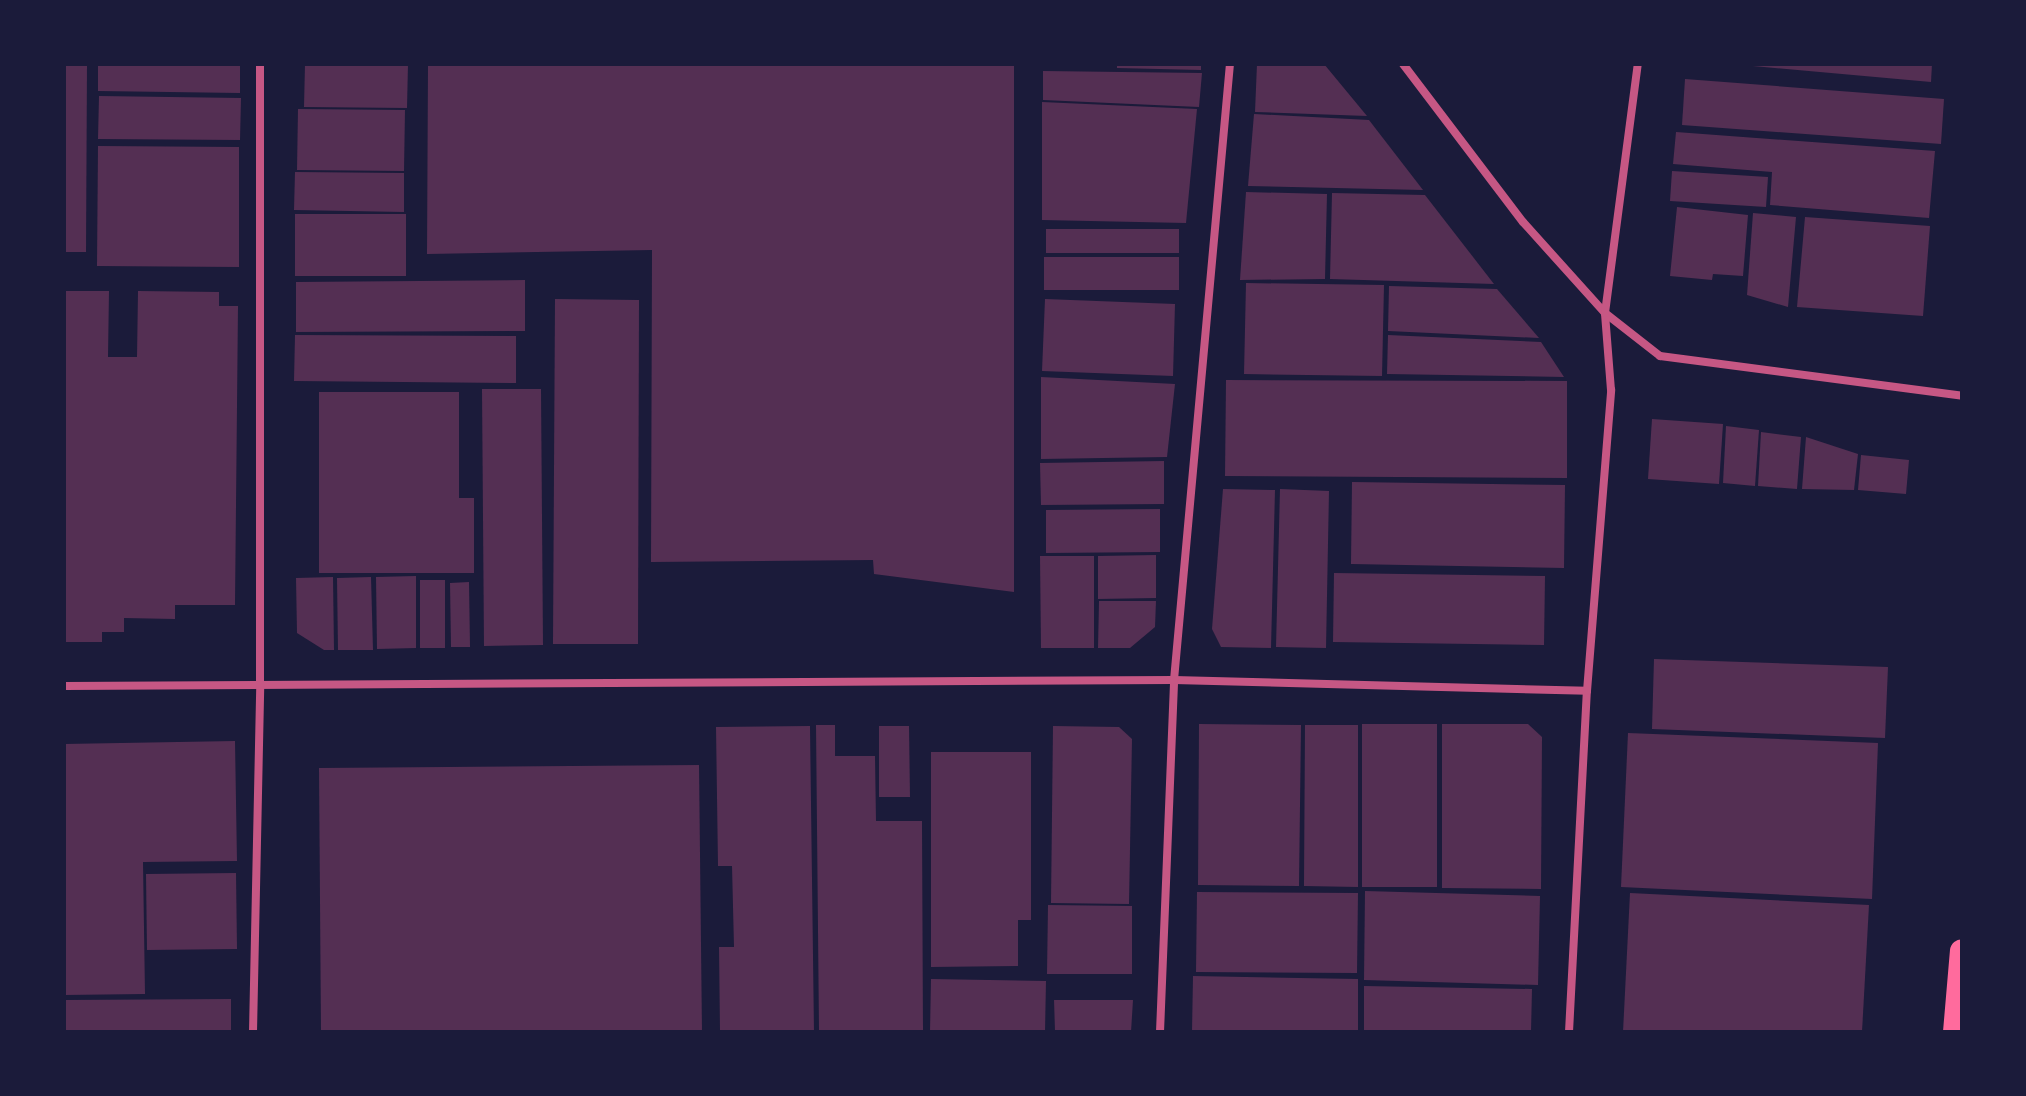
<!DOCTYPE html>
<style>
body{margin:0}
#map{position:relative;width:2026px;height:1096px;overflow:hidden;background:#1b1b3a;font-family:Montserrat,sans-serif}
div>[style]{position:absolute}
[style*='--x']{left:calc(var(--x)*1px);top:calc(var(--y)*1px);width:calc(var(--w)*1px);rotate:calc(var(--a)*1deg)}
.building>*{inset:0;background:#542f53}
.minor>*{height:8px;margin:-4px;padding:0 4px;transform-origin:4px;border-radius:4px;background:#c65784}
.motorway>*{height:24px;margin:-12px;padding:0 12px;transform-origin:12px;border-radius:12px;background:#ff6b9d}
span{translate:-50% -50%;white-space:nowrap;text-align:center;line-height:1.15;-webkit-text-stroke:6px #1b1b3a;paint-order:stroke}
.frame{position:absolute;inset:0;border:66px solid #1b1b3a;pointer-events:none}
</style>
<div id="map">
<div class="building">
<div style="clip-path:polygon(64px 64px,87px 64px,86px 252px,64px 252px)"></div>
<div style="clip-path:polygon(98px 64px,240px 64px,240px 93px,98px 91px)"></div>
<div style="clip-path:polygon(305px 64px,408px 64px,407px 108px,304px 107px)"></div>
<div style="clip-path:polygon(428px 64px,1014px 64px,1014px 592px,874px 574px,873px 560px,651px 562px,652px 250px,427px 254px)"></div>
<div style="clip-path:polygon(1117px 64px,1201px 64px,1201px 70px,1117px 68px)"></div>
<div style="clip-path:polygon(1257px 64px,1324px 64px,1367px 116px,1255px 112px)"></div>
<div style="clip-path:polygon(1731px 64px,1932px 64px,1931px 82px)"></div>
<div style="clip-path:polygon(1043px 71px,1202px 73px,1199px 107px,1043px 100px)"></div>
<div style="clip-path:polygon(1685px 79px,1944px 99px,1941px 144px,1682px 125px)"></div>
<div style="clip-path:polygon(99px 96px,241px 98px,240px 140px,98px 139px)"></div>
<div style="clip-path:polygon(1042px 102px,1197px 109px,1186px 223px,1042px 220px)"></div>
<div style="clip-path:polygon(298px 109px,405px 110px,404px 171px,297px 170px)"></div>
<div style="clip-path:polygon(1254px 114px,1369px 120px,1423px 190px,1248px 186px)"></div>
<div style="clip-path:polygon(1676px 132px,1935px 151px,1929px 218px,1770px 205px,1772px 172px,1673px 164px)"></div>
<div style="clip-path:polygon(98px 146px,239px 147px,239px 267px,97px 266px)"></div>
<div style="clip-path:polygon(1672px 171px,1768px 177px,1766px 207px,1670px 201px)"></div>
<div style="clip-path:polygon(295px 172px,404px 173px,404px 212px,294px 210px)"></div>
<div style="clip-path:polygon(1246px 192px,1327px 194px,1325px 279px,1240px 280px)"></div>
<div style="clip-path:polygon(1332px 193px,1425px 195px,1494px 284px,1330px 279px)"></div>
<div style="clip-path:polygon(1677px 207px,1748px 215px,1743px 276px,1713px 274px,1712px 280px,1670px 276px)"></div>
<div style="clip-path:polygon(1753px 213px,1796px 217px,1788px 307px,1747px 295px)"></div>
<div style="clip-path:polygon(295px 214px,406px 214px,406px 276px,295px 276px)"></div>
<div style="clip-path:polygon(1805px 217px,1930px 226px,1923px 316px,1797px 307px)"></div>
<div style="clip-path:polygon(1046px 229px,1179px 229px,1179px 253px,1046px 253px)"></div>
<div style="clip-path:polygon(1044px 257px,1179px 257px,1179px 290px,1044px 290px)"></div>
<div style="clip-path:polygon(525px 280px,525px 331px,296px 332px,296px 282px)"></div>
<div style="clip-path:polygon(1246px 283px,1384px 285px,1382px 376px,1244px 374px)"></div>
<div style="clip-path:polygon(1389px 286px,1497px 289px,1539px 338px,1388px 331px)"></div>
<div style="clip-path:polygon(64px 291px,109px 291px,108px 357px,137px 357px,138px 291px,219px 292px,219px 306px,238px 306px,235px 605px,175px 605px,175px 619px,124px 618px,124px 632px,102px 632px,102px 642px,64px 642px)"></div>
<div style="clip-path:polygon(555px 299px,639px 300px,638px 644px,553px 644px)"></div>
<div style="clip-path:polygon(1045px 299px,1175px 304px,1173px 376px,1042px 371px)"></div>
<div style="clip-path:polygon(295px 335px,516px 336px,516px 383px,294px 381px)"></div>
<div style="clip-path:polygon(1388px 335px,1541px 342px,1564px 377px,1387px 374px)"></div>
<div style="clip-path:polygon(1041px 377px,1175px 384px,1167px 457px,1041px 459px)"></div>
<div style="clip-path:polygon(1226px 380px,1567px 381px,1567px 478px,1225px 476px)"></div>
<div style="clip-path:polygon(482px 389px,541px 389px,543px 645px,484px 646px)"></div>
<div style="clip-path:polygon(319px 392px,459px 392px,459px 498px,474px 498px,474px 573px,319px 573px)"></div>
<div style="clip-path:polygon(1652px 419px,1723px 424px,1719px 484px,1648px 479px)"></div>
<div style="clip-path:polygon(1726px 426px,1759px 430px,1755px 486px,1723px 483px)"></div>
<div style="clip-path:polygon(1761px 432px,1801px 437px,1797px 489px,1758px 486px)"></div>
<div style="clip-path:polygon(1806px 437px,1858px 454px,1854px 490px,1802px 489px)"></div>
<div style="clip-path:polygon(1861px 455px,1909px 460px,1906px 494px,1858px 490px)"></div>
<div style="clip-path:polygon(1164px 461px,1164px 504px,1041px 505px,1040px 463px)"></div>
<div style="clip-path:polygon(1352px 482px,1565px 485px,1564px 568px,1351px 564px)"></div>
<div style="clip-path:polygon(1223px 489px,1275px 490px,1271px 648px,1221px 647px,1212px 629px)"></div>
<div style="clip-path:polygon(1280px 489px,1329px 491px,1326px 648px,1276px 647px)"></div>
<div style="clip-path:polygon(1160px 509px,1160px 552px,1046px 553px,1046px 510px)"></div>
<div style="clip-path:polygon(1156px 555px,1156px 598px,1098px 599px,1098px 556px)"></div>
<div style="clip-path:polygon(1040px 556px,1094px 556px,1094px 648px,1041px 648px)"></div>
<div style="clip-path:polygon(1334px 573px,1545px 576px,1544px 645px,1333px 642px)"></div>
<div style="clip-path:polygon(416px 576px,416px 648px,377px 649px,376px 577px)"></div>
<div style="clip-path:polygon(333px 577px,334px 650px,324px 650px,297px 633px,296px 578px)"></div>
<div style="clip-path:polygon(371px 577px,373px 650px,338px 650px,337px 578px)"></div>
<div style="clip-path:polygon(420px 580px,445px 580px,445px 648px,420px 648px)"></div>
<div style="clip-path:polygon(469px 582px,470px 647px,451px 647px,450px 583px)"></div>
<div style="clip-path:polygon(1099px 601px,1156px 601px,1155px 627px,1130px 648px,1098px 648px)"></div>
<div style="clip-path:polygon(1654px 659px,1888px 667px,1885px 738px,1652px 729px)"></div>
<div style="clip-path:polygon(1199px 724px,1301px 725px,1299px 886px,1198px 885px)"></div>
<div style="clip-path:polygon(1362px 724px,1437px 724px,1437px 887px,1362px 887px)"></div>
<div style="clip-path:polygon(1442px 724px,1528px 724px,1542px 737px,1541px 889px,1442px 888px)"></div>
<div style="clip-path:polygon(816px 725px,835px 725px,835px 756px,875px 756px,876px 821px,922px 821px,923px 1032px,819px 1032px)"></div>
<div style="clip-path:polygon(1305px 725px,1358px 725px,1358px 887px,1304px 886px)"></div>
<div style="clip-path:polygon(810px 726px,814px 1032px,720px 1032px,719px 947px,734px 947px,732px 866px,718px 866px,716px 727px)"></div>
<div style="clip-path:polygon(879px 726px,909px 726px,910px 797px,879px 797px)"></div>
<div style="clip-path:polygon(1053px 726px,1119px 727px,1132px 739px,1129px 904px,1051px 903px)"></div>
<div style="clip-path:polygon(1628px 733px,1878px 743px,1872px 899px,1621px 887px)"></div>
<div style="clip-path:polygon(235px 741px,237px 861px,143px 862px,145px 994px,64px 995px,64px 744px)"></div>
<div style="clip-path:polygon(931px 752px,1031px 752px,1031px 920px,1018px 920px,1018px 966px,931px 967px)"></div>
<div style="clip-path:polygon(699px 765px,702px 1032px,321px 1032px,319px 768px)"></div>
<div style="clip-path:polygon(236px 873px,237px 949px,147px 950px,146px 874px)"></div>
<div style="clip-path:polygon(1365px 891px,1540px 896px,1538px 985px,1364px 980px)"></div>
<div style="clip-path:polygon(1197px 892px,1358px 893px,1357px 973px,1196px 972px)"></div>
<div style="clip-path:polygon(1630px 893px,1869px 905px,1862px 1032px,1623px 1032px)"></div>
<div style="clip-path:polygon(1048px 905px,1132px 906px,1132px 974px,1047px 974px)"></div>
<div style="clip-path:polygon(1193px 976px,1358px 979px,1358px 1032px,1192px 1032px)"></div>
<div style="clip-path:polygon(931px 979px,1046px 981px,1045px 1032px,930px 1032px)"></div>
<div style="clip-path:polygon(1364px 986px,1532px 989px,1531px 1032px,1364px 1032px)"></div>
<div style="clip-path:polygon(231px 999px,231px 1032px,64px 1032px,64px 1000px)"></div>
<div style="clip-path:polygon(1054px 1000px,1133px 1000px,1131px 1032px,1055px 1032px)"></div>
</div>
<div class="minor">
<div style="--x:1403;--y:64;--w:198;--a:52.8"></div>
<div style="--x:1523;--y:222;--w:122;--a:48"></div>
<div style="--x:1605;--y:313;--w:70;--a:38"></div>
<div style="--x:1660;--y:356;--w:305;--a:7.5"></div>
<div style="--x:64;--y:686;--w:1110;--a:-0.31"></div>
<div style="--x:1174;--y:680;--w:413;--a:1.5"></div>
<div style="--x:253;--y:1032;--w:346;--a:-88.8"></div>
<div style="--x:260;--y:686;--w:622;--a:-90"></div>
<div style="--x:1160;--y:1032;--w:352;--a:-87.7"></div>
<div style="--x:1174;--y:680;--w:619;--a:-84.81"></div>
<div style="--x:1569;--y:1032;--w:341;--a:-87"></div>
<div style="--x:1587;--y:691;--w:302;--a:-85.4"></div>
<div style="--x:1611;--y:390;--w:77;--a:-94.5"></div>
<div style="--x:1605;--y:313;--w:251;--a:-82.5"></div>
</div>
<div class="motorway">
<div style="--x:1955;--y:1032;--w:81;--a:-85.1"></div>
</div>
<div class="frame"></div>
</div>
